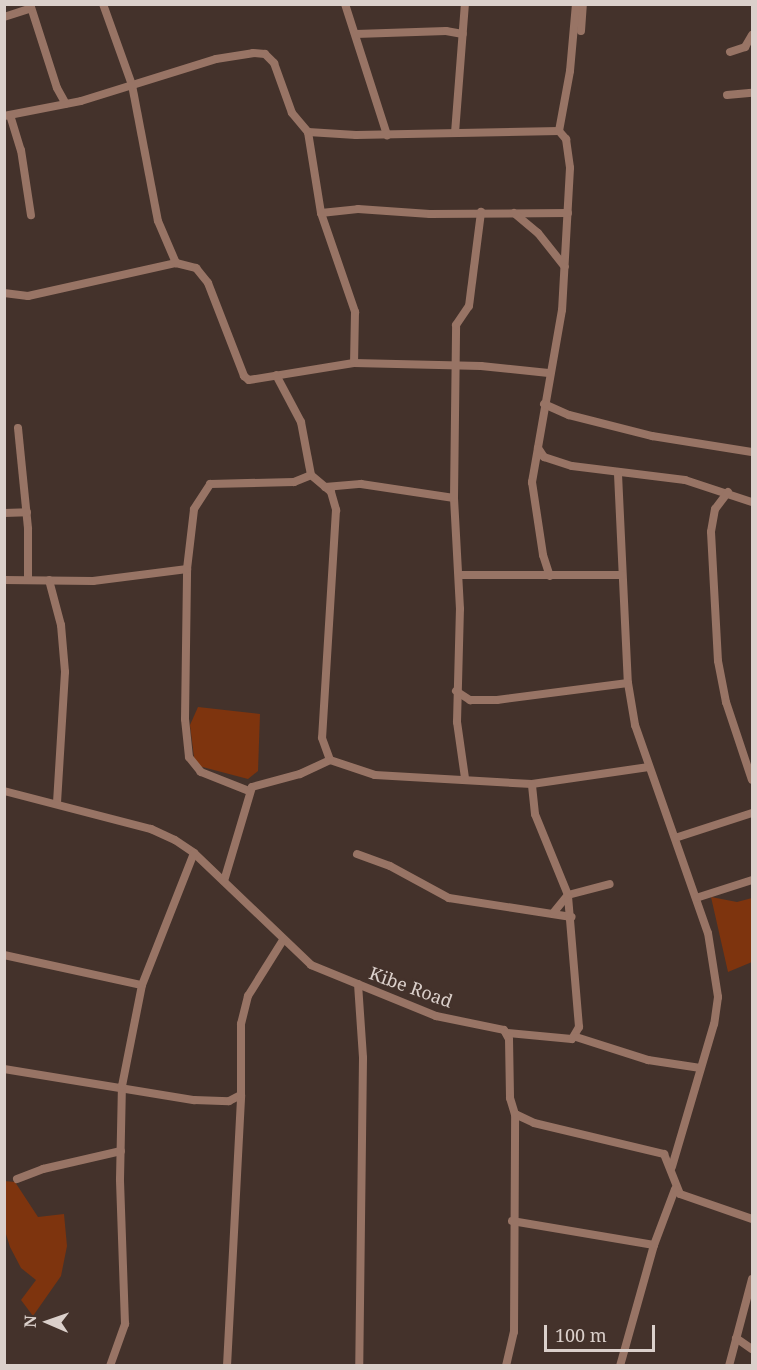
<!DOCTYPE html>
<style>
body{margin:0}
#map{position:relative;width:757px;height:1370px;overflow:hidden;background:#44322b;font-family:"Noto Serif",serif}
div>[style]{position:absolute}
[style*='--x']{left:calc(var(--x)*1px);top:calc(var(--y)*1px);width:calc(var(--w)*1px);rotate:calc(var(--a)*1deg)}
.green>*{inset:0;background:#7e340e}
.minor>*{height:8px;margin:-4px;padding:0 4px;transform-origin:4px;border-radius:4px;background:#987465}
span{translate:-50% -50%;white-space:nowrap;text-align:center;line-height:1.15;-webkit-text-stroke:4.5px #44322b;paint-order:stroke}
.street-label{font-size:18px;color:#dbd0cb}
.frame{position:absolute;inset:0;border:6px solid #dbd0cb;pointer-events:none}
.north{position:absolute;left:18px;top:1292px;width:60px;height:60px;-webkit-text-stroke:4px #44322b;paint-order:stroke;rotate:272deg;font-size:16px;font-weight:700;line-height:24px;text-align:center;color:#dbd0cb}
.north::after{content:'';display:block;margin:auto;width:21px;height:27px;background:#dbd0cb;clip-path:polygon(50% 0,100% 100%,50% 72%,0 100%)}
.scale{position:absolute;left:544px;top:1325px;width:111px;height:27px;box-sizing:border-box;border:3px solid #dbd0cb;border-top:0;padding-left:8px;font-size:18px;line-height:21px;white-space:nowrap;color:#dbd0cb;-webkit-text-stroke:4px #44322b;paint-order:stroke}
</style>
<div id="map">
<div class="green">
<div style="clip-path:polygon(198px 707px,260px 714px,258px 771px,248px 779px,195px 765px,190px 725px)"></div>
<div style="clip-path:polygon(711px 897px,737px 902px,752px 898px,752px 962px,728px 972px)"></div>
<div style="clip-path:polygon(4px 1181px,15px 1182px,38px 1217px,64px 1214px,67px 1246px,61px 1276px,33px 1316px,21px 1300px,36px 1280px,21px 1268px,10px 1247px,5px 1231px)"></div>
</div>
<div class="minor">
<div style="--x:30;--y:4;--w:88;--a:72.2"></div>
<div style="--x:57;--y:88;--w:18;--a:61"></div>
<div style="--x:103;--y:4;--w:86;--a:70.3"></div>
<div style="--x:132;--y:85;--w:138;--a:79.2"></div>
<div style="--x:158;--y:221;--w:46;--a:66.8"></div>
<div style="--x:176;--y:263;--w:21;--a:14"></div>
<div style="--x:196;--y:268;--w:19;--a:51"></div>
<div style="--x:208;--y:283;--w:100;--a:68.8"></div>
<div style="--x:244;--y:376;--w:6;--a:39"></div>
<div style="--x:249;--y:380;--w:106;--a:-9.2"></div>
<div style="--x:354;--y:363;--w:127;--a:1.4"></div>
<div style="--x:481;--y:366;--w:68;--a:5.9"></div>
<div style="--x:345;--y:4;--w:138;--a:72.2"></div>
<div style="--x:4;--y:17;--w:28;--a:-18"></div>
<div style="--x:581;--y:31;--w:27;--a:-86"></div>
<div style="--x:356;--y:34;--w:90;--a:-1.9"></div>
<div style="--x:446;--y:31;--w:17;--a:10"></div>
<div style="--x:730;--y:52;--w:16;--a:-18"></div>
<div style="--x:745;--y:47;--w:14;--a:-60"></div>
<div style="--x:727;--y:95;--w:25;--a:-5"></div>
<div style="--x:10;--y:115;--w:37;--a:73"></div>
<div style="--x:21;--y:150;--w:66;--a:81.3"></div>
<div style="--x:4;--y:116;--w:78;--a:-11"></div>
<div style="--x:81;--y:101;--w:141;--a:-17.3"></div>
<div style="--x:216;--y:59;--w:37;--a:-9"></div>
<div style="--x:253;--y:53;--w:12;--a:5"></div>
<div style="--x:265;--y:54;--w:13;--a:45"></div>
<div style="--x:274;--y:63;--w:53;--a:70.2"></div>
<div style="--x:292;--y:113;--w:25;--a:50"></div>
<div style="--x:308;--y:132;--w:48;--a:3.6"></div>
<div style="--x:356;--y:135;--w:203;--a:-1.1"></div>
<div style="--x:559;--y:131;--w:11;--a:49"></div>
<div style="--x:566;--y:139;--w:29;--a:82"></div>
<div style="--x:570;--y:168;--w:142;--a:93.2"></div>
<div style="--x:562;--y:310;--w:140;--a:99.9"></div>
<div style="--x:538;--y:448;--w:11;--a:56"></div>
<div style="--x:544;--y:457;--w:29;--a:18"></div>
<div style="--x:572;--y:466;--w:114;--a:7.1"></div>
<div style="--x:685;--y:480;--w:71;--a:18.2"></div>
<div style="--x:559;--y:131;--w:61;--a:-79.6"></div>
<div style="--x:570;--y:71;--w:67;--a:-84.9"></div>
<div style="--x:308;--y:132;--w:82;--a:80.9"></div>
<div style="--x:321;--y:213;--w:105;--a:71"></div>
<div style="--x:355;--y:312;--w:51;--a:91.1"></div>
<div style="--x:455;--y:133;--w:129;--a:-85.6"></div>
<div style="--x:321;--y:213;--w:37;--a:-6"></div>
<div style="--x:358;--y:209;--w:72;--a:4"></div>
<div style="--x:430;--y:214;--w:138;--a:-0.4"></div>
<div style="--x:514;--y:213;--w:31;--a:40"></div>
<div style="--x:538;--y:233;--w:43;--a:51.5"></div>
<div style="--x:4;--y:293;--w:24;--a:7"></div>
<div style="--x:28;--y:296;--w:152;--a:-12.6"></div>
<div style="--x:544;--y:404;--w:27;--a:24"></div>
<div style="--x:569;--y:415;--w:86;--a:14.2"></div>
<div style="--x:652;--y:436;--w:101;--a:9.1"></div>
<div style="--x:18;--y:428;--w:101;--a:84.3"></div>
<div style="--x:28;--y:529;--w:50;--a:90"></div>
<div style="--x:538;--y:448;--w:35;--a:100"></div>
<div style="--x:532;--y:482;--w:74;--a:81.4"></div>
<div style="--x:543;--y:555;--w:22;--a:72"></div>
<div style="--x:618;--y:474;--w:209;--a:87.3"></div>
<div style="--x:628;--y:683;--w:43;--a:80.5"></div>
<div style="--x:635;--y:725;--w:220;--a:70.7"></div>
<div style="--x:708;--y:933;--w:65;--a:81.1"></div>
<div style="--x:718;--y:997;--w:27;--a:98"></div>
<div style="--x:714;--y:1024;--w:149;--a:106.4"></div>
<div style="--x:311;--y:475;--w:26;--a:40"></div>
<div style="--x:331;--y:492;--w:19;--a:74"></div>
<div style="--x:336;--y:510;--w:228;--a:93.5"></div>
<div style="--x:322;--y:738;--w:23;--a:70"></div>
<div style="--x:330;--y:760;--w:47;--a:18.4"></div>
<div style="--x:375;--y:775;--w:157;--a:3.3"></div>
<div style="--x:532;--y:784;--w:118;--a:-8.3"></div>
<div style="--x:325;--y:487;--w:36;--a:-5"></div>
<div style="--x:361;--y:484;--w:94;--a:8.6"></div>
<div style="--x:728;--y:492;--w:21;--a:127"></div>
<div style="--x:715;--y:509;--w:23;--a:100"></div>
<div style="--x:711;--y:532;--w:129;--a:86.9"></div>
<div style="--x:718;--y:661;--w:42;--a:79"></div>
<div style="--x:726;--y:702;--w:82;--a:71.6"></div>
<div style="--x:4;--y:513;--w:23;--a:-2"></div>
<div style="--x:459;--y:575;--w:163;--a:0"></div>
<div style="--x:4;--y:580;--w:89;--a:0.6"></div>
<div style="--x:93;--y:581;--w:95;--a:-7.3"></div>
<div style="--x:49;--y:580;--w:47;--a:75.1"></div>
<div style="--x:61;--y:625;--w:47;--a:85.1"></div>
<div style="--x:65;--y:672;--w:132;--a:93.5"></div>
<div style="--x:456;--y:691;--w:17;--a:33"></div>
<div style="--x:470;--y:700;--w:27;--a:0"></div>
<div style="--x:497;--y:700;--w:132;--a:-7.4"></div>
<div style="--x:465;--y:778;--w:57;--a:-98.1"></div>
<div style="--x:457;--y:722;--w:113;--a:-88.5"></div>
<div style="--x:460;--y:609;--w:111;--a:-93.1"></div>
<div style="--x:454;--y:498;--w:173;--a:-89.3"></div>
<div style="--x:456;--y:325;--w:23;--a:-56"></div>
<div style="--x:469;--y:306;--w:95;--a:-82.7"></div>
<div style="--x:4;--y:791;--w:152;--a:14.5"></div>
<div style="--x:151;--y:829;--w:26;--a:25"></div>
<div style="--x:175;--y:840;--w:23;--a:34"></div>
<div style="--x:194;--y:853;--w:162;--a:43.7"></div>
<div style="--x:311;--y:965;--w:135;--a:22.2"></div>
<div style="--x:436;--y:1016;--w:69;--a:11.6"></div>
<div style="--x:504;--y:1030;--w:10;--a:61"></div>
<div style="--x:509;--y:1039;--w:59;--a:89"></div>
<div style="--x:510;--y:1098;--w:17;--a:73"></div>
<div style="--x:515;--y:1114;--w:21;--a:25"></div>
<div style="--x:534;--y:1123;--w:134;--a:13.4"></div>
<div style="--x:664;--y:1154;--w:43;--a:68.2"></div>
<div style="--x:680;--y:1194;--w:76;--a:19.1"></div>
<div style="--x:249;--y:791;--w:52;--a:-158.4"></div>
<div style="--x:201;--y:772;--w:19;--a:-129"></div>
<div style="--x:189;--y:757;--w:38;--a:-96"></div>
<div style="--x:185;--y:719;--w:150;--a:-89.2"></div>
<div style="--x:187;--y:569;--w:60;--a:-83.3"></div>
<div style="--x:194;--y:509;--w:30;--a:-57"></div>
<div style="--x:210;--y:484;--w:84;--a:-1.4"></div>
<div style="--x:294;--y:482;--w:18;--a:-22"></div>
<div style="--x:311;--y:475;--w:54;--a:-100.7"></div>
<div style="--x:301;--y:422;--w:53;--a:-118"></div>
<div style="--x:675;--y:838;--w:81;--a:-18"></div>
<div style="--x:357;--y:854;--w:35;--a:20"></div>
<div style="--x:390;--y:866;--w:67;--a:28.5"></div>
<div style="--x:449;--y:898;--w:124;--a:8.8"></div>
<div style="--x:224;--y:881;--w:98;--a:-73.4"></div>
<div style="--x:252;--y:787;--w:50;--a:-15.2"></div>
<div style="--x:300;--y:774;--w:33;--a:-25"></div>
<div style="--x:696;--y:898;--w:59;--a:-17.8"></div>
<div style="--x:554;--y:912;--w:22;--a:-51"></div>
<div style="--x:568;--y:895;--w:43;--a:-14.7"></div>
<div style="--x:4;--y:955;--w:141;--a:12.3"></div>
<div style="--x:358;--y:984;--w:74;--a:86.1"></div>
<div style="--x:363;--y:1058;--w:308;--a:90.7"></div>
<div style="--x:507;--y:1033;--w:65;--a:5.3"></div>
<div style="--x:572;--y:1039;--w:14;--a:-60"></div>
<div style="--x:579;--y:1027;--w:132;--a:-94.8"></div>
<div style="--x:568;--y:895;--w:87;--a:-112.2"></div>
<div style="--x:535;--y:814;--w:30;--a:-96"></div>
<div style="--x:576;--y:1037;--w:76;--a:17.7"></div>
<div style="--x:648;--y:1060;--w:53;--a:8.7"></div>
<div style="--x:4;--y:1069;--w:193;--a:9.3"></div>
<div style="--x:194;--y:1100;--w:35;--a:2"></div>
<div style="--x:229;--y:1101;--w:13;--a:-27"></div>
<div style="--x:17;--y:1179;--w:28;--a:-21"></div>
<div style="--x:43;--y:1169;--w:80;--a:-13"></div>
<div style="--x:512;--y:1221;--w:144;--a:9.6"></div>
<div style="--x:736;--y:1338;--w:19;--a:35"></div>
<div style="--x:110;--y:1366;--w:45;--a:-70.3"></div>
<div style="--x:125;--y:1324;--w:145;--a:-92"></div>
<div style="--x:120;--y:1179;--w:93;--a:-88.8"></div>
<div style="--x:122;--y:1086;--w:103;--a:-78.8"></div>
<div style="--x:142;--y:985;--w:142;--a:-68.5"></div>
<div style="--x:227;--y:1366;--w:271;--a:-87"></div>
<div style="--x:241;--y:1095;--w:71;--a:-90"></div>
<div style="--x:241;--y:1024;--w:29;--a:-76"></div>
<div style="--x:248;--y:996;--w:66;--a:-58"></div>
<div style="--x:506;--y:1366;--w:35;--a:-77"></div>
<div style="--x:514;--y:1332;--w:218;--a:-89.7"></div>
<div style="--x:620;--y:1366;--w:126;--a:-74.3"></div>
<div style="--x:654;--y:1245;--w:60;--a:-69.4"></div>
<div style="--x:729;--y:1366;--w:90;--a:-75.2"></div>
</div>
<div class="street-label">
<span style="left:411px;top:987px;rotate:20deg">Kibe Road</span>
</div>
<div class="frame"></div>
<div class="north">N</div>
<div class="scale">100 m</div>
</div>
